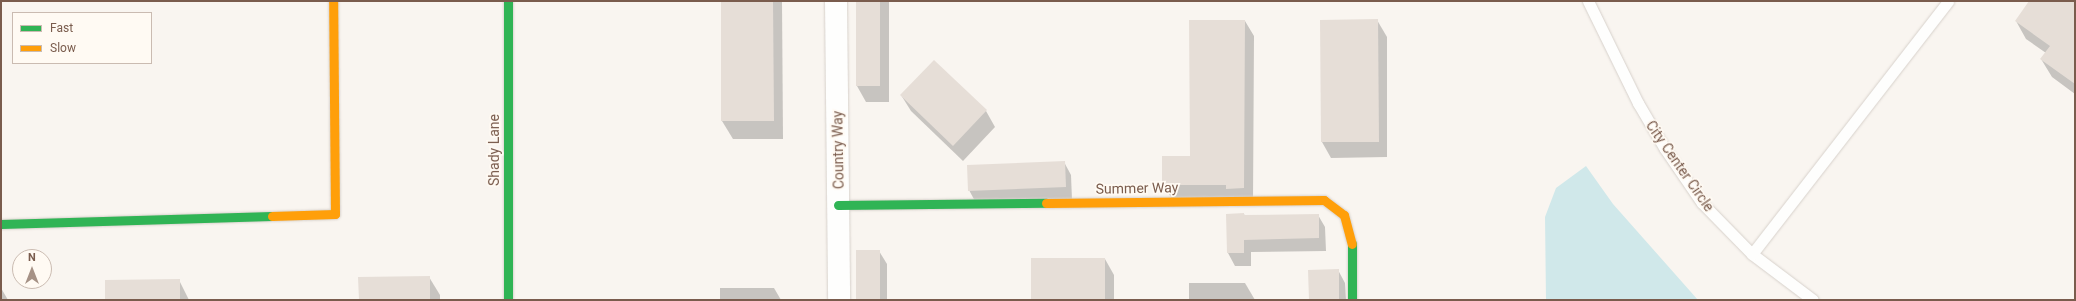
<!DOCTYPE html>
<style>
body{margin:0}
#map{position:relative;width:2076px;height:301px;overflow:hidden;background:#f9f5f0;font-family:Roboto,sans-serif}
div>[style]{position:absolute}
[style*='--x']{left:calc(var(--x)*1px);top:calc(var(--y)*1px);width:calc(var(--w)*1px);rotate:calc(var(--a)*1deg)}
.water>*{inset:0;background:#d0e8ea}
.shadow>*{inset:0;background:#0003}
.building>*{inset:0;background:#e6ded7}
.roads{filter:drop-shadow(0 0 1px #d7d1cb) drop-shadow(0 0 1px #d7d1cb)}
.lane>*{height:11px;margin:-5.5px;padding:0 5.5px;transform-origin:5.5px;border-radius:5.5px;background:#fefefd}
.street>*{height:22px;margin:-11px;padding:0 11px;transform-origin:11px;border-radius:11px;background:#fefefd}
.fast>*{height:9px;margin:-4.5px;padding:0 4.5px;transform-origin:4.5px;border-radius:4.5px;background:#30b455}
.slow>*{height:9px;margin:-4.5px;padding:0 4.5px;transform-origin:4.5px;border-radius:4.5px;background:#ff9f0a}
span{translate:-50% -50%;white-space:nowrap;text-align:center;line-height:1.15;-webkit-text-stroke:3.5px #fffaf3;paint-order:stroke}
.street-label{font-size:14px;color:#7a5c4d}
.frame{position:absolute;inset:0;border:2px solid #7a5c4d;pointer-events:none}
.legend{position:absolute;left:12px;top:12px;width:140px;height:52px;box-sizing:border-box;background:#fffaf3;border:1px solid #cabbb1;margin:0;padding:5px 7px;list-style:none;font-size:12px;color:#7a5c4d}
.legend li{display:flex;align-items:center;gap:8px;height:20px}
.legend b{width:20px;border:1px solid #cabbb1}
.north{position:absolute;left:12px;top:249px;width:40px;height:40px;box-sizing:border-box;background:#fffaf3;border:1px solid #cabbb1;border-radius:50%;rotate:0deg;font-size:11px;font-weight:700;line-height:16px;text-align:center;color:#7a5c4d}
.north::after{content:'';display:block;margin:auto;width:14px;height:18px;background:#a69286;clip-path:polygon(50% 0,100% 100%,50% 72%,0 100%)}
</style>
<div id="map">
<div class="water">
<div style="clip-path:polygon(1586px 166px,1613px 204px,1698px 300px,1546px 300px,1545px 217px,1556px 188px)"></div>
</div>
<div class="shadow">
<div style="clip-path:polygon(722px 1px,782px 1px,783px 139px,733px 139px,722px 121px)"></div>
<div style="clip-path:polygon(857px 1px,889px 1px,889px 102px,866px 102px,857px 86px)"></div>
<div style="clip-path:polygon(2031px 1px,2075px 1px,2075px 94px,2052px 77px,2041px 59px,2046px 53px,2026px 39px,2016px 21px)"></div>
<div style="clip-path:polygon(1377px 20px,1387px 37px,1387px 157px,1331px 158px,1322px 142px)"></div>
<div style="clip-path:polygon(1245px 21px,1254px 36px,1253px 203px,1172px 199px,1163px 184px,1191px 157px)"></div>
<div style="clip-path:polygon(901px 95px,986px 111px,995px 127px,963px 161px,911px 111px)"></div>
<div style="clip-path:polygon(1064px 162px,1071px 175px,1072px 200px,976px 203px,969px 190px)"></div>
<div style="clip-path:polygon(1227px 214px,1244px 214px,1245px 216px,1318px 215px,1325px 227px,1326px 251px,1251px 252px,1251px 266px,1235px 266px,1228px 253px)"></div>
<div style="clip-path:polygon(879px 251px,887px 264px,887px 300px,857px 300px)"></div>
<div style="clip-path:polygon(1105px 259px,1114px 275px,1114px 300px,1032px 300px)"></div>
<div style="clip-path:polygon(1338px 270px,1345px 283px,1346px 300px,1310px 300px)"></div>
<div style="clip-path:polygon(429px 277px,440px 295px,440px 300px,360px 300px)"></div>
<div style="clip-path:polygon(179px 280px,189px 300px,106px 300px)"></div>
<div style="clip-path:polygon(1189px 283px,1245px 283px,1255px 300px,1189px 300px)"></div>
<div style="clip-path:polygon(1px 288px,8px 300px,1px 300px)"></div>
<div style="clip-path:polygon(720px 288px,774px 288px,781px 300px,720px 300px)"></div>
</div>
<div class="building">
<div style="clip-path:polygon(721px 1px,773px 1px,774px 121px,721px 121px)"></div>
<div style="clip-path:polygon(856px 1px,880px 1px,880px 86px,856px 86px)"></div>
<div style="clip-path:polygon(2029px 1px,2075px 1px,2075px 84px,2040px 59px,2050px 46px,2015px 21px)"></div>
<div style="clip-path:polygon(1378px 19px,1379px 142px,1321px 142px,1320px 20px)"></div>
<div style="clip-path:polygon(1189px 20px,1245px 20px,1244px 188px,1226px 189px,1226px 185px,1162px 185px,1162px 156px,1190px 156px)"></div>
<div style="clip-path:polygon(934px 60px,987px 110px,953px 146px,900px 95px)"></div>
<div style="clip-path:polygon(1065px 161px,1066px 187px,968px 191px,967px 165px)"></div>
<div style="clip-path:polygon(1244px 213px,1244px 215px,1319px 214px,1319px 238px,1244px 240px,1244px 253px,1227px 253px,1226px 214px)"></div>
<div style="clip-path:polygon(856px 250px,880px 250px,880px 300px,856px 300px)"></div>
<div style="clip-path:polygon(1031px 258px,1105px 258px,1105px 300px,1031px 300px)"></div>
<div style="clip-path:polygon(1339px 269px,1339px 300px,1309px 300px,1308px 270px)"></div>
<div style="clip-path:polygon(430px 276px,430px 300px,359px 300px,358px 277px)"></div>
<div style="clip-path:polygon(180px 279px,180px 300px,105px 300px,105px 280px)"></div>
</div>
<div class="roads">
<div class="lane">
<div style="--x:1588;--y:1;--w:114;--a:63.9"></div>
<div style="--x:1638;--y:103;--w:53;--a:59.6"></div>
<div style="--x:1665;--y:149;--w:65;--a:55.6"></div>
<div style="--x:1702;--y:203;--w:71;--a:45.6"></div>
<div style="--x:1752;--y:254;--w:76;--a:37"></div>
<div style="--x:1752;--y:254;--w:320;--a:-52.2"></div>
</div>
<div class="street">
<div style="--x:836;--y:1;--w:299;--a:89.4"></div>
</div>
<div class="fast">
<div style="--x:508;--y:1;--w:299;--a:90"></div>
<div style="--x:838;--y:205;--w:208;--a:-0.6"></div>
<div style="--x:1;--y:224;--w:271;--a:-1.7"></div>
<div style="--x:1352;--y:244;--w:56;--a:90"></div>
</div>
<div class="slow">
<div style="--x:1046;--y:203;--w:278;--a:-0.6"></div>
<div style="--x:1324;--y:200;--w:25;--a:37"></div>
<div style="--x:1344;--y:215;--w:30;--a:75"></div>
<div style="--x:272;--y:216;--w:63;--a:-1.8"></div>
<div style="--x:335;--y:214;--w:213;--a:-90.5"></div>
</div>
</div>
<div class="street-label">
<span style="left:494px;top:150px;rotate:-90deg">Shady Lane</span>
<span style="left:838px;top:150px;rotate:-91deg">Country Way</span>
<span style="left:1680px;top:166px;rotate:55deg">City Center Circle</span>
<span style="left:1137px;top:188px;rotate:-1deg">Summer Way</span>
</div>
<div class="frame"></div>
<ul class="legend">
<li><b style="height:5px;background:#30b455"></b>Fast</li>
<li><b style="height:5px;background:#ff9f0a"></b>Slow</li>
</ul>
<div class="north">N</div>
</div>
